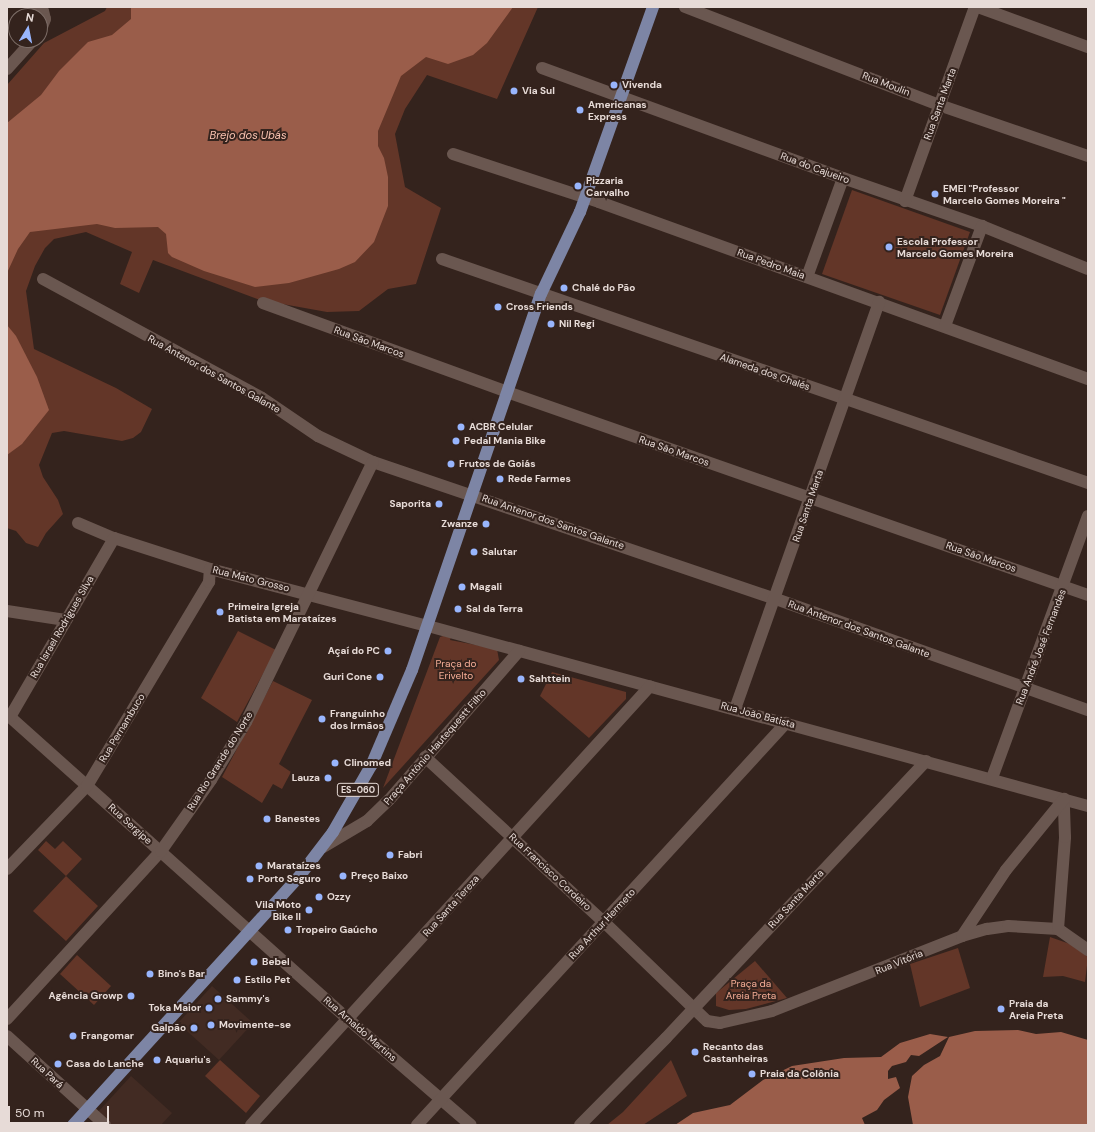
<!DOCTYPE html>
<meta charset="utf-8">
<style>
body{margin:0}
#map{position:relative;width:1095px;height:1132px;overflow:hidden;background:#34231d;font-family:"DM Sans",sans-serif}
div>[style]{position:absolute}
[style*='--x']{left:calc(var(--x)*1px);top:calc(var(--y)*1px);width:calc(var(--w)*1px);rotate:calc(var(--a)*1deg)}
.built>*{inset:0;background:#422b23}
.green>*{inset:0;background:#633628}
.water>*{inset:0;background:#9a5d4a}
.minor>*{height:12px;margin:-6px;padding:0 6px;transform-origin:6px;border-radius:6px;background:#6a5750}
.major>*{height:12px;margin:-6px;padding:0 6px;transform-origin:6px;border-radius:6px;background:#7d85a5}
.dots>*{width:11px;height:11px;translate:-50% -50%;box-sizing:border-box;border:2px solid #34231d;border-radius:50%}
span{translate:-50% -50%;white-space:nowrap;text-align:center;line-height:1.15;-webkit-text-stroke:4px #34231d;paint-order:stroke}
.shield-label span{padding:1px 3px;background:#34231d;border:1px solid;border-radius:3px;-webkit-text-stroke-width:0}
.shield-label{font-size:9px;color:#e7dbd7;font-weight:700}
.street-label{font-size:10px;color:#e7dbd7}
.poi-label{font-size:10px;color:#e7dbd7;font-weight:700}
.left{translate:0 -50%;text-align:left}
.right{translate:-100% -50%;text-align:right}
.park-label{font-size:10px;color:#f7ae97}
.water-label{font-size:11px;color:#fbc3b1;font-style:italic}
.frame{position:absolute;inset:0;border:8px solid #e7dbd7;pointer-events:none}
.north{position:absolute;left:8px;top:8px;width:40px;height:40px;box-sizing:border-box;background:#34231d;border:1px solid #7c6d67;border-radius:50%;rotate:10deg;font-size:11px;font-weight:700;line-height:16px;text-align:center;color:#e7dbd7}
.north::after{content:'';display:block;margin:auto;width:14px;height:18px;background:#98b5fd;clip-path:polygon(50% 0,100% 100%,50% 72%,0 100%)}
.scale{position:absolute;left:8px;top:1106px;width:101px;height:18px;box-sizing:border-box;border:2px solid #e7dbd7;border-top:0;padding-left:5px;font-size:12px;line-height:14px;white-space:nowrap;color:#e7dbd7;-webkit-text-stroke:3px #34231d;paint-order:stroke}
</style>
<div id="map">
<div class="built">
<div style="clip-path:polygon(212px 986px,253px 1023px,219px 1060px,178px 1023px)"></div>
<div style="clip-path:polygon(131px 1076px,172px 1113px,161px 1125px,111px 1125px,97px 1113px)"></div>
</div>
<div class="green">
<div style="clip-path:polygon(107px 7px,538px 7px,497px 99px,427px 75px,405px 109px,395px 134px,405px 187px,441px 208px,416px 284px,388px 289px,359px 311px,327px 312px,260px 300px,153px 260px,139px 293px,120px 284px,132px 252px,86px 232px,54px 239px,45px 248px,35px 266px,26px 291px,34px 349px,116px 388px,152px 409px,141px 432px,133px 438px,122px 441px,64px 431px,52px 433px,39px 465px,43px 477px,58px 500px,63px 514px,46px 533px,38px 547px,26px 543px,16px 531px,7px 528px,7px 85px,44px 43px,105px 11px)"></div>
<div style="clip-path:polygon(852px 190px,970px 232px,940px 315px,822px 274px)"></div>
<div style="clip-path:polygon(238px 631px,276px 650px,237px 722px,201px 698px)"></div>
<div style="clip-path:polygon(443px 636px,451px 637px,450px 640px,497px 649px,499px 660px,383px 788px,440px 637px)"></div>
<div style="clip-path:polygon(552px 672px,626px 692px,626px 699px,589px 738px,540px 696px)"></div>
<div style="clip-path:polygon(273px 681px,312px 700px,279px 764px,291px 772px,282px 789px,273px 784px,262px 803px,222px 777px)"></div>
<div style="clip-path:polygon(46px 841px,55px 849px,63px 841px,82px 859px,66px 876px,98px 906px,66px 941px,33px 911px,66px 876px,38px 850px)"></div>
<div style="clip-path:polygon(1050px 937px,1070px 944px,1088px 957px,1085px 982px,1063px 976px,1043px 977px)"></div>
<div style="clip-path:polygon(958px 948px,970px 988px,920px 1007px,910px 964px)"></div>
<div style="clip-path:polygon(77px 955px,111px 986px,94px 1005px,60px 974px)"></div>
<div style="clip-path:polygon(755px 961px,787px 998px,746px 1009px,729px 1010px,716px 1006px,716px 993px)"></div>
<div style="clip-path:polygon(220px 1060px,260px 1096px,246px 1113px,205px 1076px)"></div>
<div style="clip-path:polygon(671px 1060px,687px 1096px,643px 1125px,607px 1125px,623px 1112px)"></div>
</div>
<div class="water">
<div style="clip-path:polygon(131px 7px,513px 7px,487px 43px,473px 55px,448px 64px,426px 57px,401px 76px,378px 131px,378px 146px,384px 158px,388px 177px,388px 206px,374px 242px,355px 262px,339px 269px,289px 283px,255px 287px,204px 271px,172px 257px,168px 253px,166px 234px,158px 227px,115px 228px,97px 224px,30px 232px,18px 249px,7px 273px,7px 123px,41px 95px,59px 71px,88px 42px,112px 35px,131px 19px)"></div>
<div style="clip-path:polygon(7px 325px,16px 336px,37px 377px,49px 410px,22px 444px,7px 455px)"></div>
<div style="clip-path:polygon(1018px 1030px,1036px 1034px,1061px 1032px,1088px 1040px,1088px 1125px,913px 1125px,908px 1097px,912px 1076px,924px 1065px,940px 1056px,949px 1037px,975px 1031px)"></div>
<div style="clip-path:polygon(930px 1034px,948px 1037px,919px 1056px,911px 1055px,906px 1062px,892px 1066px,888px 1071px,888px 1079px,896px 1077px,900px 1088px,884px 1100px,877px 1110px,862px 1118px,865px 1125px,675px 1125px,693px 1113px,730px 1105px,763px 1080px,792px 1066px,844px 1058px,881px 1057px,900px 1043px)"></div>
</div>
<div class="minor">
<div style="--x:37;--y:7;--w:7;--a:34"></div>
<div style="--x:43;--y:11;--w:8;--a:76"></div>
<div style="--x:45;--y:19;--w:14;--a:111"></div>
<div style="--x:685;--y:7;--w:272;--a:21.1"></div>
<div style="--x:939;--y:105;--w:157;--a:18.9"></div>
<div style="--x:978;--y:7;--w:117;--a:20"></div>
<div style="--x:542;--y:68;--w:320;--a:20.1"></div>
<div style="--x:843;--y:178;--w:147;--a:19.1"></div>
<div style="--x:982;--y:226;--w:114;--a:22.1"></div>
<div style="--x:7;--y:69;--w:39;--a:-48"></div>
<div style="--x:453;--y:154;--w:154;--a:18.2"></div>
<div style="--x:599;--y:202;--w:520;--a:19.9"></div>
<div style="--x:905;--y:201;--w:206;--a:-70.2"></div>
<div style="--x:442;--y:259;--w:684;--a:19.12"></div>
<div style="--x:807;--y:277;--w:105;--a:-70"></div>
<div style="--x:43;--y:279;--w:249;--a:28.5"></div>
<div style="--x:262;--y:398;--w:68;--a:34.2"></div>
<div style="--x:318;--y:436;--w:61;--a:25.3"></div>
<div style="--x:373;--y:462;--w:426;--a:18.8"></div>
<div style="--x:776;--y:599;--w:331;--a:19.6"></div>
<div style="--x:263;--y:303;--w:260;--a:20"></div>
<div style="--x:507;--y:392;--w:615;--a:19.26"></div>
<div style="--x:945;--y:326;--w:107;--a:-69.7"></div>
<div style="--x:78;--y:523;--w:39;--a:23"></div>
<div style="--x:114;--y:538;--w:101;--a:17.9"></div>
<div style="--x:210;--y:569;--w:225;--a:14.7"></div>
<div style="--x:428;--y:626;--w:684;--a:15.26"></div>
<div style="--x:7;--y:611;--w:59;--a:8.8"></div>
<div style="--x:735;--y:709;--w:432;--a:-70.5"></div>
<div style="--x:10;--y:717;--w:453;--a:41.8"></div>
<div style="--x:348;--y:1019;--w:162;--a:40.8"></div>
<div style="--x:10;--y:717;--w:207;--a:-59.8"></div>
<div style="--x:425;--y:757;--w:243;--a:42.7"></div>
<div style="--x:604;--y:922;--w:143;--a:43.9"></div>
<div style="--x:707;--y:1021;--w:13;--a:9"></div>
<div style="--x:720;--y:1023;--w:53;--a:-13"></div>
<div style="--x:772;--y:1011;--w:204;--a:-21.5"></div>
<div style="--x:962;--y:936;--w:26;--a:-16"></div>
<div style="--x:987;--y:929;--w:21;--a:-8"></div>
<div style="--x:1008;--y:926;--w:50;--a:3.4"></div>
<div style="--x:1058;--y:929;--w:37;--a:35"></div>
<div style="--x:992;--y:778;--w:279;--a:-69.9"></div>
<div style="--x:323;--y:847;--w:51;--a:-30.6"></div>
<div style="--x:367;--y:821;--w:30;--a:-44"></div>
<div style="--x:389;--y:800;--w:198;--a:-48.9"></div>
<div style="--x:7;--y:869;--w:115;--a:-46.1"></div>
<div style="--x:87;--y:786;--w:238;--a:-59.1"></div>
<div style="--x:209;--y:582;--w:13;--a:-86"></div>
<div style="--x:1058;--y:929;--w:92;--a:-85.6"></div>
<div style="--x:1065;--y:837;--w:38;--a:-92"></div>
<div style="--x:962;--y:936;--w:79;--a:-56.3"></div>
<div style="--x:1006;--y:870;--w:92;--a:-50.8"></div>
<div style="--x:7;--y:1019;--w:228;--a:-47.5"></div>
<div style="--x:161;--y:851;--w:87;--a:-54.8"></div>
<div style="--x:211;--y:780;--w:68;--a:-58.9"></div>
<div style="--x:246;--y:722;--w:289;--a:-64"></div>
<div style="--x:7;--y:1036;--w:132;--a:42.2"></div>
<div style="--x:251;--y:1125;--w:593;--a:-47.73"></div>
<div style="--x:417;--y:1125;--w:546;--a:-47.45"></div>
<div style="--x:580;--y:1125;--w:122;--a:-45.3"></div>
<div style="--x:666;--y:1038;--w:380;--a:-46.8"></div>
</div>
<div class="major">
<div style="--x:73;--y:1125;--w:334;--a:-47.7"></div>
<div style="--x:298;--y:878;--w:58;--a:-52.7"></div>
<div style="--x:333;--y:832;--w:76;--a:-60.1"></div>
<div style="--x:371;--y:766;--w:104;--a:-66.9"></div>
<div style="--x:412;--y:670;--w:398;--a:-71.1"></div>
<div style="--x:541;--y:294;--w:91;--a:-64.6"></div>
<div style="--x:580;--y:212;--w:218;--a:-70.4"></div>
</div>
<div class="dots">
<div style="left:614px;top:85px;background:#98b5fd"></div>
<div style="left:514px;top:91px;background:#98b5fd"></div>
<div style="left:580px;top:110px;background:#98b5fd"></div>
<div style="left:578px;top:186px;background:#98b5fd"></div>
<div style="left:935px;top:194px;background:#98b5fd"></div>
<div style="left:889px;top:247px;background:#98b5fd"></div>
<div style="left:564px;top:288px;background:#98b5fd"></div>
<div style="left:498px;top:307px;background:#98b5fd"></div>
<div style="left:551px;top:324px;background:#98b5fd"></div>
<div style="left:461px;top:427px;background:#98b5fd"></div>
<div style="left:456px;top:441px;background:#98b5fd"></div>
<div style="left:451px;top:464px;background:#98b5fd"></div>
<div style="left:500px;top:479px;background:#98b5fd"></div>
<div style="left:439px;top:504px;background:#98b5fd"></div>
<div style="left:486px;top:524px;background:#98b5fd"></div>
<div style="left:474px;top:552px;background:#98b5fd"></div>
<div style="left:462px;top:587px;background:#98b5fd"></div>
<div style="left:458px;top:609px;background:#98b5fd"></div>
<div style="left:220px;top:612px;background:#98b5fd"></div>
<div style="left:388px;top:651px;background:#98b5fd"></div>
<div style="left:380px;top:677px;background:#98b5fd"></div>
<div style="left:521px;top:679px;background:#98b5fd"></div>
<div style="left:322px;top:719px;background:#98b5fd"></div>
<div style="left:335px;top:763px;background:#98b5fd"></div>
<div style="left:328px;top:778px;background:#98b5fd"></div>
<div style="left:267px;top:819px;background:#98b5fd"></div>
<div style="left:390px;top:855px;background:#98b5fd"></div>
<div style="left:259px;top:866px;background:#98b5fd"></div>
<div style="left:343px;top:876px;background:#98b5fd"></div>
<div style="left:250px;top:879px;background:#98b5fd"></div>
<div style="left:319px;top:897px;background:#98b5fd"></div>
<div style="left:309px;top:910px;background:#98b5fd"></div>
<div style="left:288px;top:930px;background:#98b5fd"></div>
<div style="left:254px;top:962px;background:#98b5fd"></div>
<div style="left:150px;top:974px;background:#98b5fd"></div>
<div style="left:237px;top:980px;background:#98b5fd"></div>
<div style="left:131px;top:996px;background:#98b5fd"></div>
<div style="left:218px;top:999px;background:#98b5fd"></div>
<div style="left:209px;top:1008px;background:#98b5fd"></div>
<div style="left:1001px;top:1009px;background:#98b5fd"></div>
<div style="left:211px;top:1025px;background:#98b5fd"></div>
<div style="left:194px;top:1028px;background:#98b5fd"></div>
<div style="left:73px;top:1036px;background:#98b5fd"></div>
<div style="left:695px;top:1052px;background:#98b5fd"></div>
<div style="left:157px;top:1060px;background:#98b5fd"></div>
<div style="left:58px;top:1064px;background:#98b5fd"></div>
<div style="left:752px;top:1074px;background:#98b5fd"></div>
</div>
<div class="shield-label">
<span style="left:358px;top:790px">ES-060</span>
</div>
<div class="street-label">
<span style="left:886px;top:84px;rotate:21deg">Rua Moulin</span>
<span style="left:940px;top:104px;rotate:-70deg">Rua Santa Marta</span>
<span style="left:815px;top:168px;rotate:20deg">Rua do Cajueiro</span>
<span style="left:771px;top:264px;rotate:20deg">Rua Pedro Maia</span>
<span style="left:369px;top:342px;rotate:20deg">Rua São Marcos</span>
<span style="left:765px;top:372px;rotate:19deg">Alameda dos Chalés</span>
<span style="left:214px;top:374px;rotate:29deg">Rua Antenor dos Santos Galante</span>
<span style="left:674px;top:451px;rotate:19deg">Rua São Marcos</span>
<span style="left:808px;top:506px;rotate:-71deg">Rua Santa Marta</span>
<span style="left:553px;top:522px;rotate:19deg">Rua Antenor dos Santos Galante</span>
<span style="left:981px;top:557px;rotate:19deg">Rua São Marcos</span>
<span style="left:251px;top:579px;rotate:14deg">Rua Mato Grosso</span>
<span style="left:62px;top:627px;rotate:-60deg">Rua Israel Rodrigues Silva</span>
<span style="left:859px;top:629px;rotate:20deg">Rua Antenor dos Santos Galante</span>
<span style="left:1041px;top:647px;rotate:-69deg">Rua André José Fernandes</span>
<span style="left:758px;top:715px;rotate:15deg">Rua João Batista</span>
<span style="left:122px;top:728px;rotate:-59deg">Rua Pernambuco</span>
<span style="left:435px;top:747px;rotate:-49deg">Praça Antônio Hautequestt Filho</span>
<span style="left:220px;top:761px;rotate:-58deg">Rua Rio Grande do Norte</span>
<span style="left:130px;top:824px;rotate:42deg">Rua Sergipe</span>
<span style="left:550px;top:872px;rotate:43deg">Rua Francisco Cordeiro</span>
<span style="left:796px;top:899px;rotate:-47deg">Rua Santa Marta</span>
<span style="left:451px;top:906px;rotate:-48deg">Rua Santa Tereza</span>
<span style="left:602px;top:924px;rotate:-47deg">Rua Arthur Hermeto</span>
<span style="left:899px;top:962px;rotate:-22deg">Rua Vitória</span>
<span style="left:360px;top:1029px;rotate:41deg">Rua Arnaldo Martins</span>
<span style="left:47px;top:1073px;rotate:43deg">Rua Pará</span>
</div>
<div class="poi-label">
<span class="left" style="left:622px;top:85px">Vivenda</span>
<span class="left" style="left:522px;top:91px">Via Sul</span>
<span class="left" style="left:588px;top:110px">Americanas<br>Express</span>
<span class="left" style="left:586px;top:186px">Pizzaria<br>Carvalho</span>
<span class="left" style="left:943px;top:194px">EMEI "Professor<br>Marcelo Gomes Moreira "</span>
<span class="left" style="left:897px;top:247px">Escola Professor<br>Marcelo Gomes Moreira</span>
<span class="left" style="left:572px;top:288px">Chalé do Pão</span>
<span class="left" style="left:506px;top:307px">Cross Friends</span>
<span class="left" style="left:559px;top:324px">Nil Regi</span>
<span class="left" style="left:469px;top:427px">ACBR Celular</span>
<span class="left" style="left:464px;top:441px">Pedal Mania Bike</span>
<span class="left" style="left:459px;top:464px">Frutos de Goiás</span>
<span class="left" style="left:508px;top:479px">Rede Farmes</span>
<span class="right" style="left:431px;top:504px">Saporita</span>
<span class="right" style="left:478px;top:524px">Zwanze</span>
<span class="left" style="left:482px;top:552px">Salutar</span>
<span class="left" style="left:470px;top:587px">Magali</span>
<span class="left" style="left:228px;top:612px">Primeira Igreja<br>Batista em Marataízes</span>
<span class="left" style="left:466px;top:609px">Sal da Terra</span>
<span class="right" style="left:380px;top:651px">Açaí do PC</span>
<span class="right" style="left:372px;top:677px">Guri Cone</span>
<span class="left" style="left:529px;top:679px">Sahttein</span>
<span class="left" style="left:330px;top:719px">Franguinho<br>dos Irmãos</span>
<span class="left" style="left:344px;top:763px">Clinomed</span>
<span class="right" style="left:320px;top:778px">Lauza</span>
<span class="left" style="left:275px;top:819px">Banestes</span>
<span class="left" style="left:398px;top:855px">Fabri</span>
<span class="left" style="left:267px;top:866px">Marataízes</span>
<span class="left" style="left:351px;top:876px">Preço Baixo</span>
<span class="left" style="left:258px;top:879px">Porto Seguro</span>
<span class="left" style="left:327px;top:897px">Ozzy</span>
<span class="right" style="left:301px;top:910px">Vila Moto<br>Bike II</span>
<span class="left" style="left:296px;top:930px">Tropeiro Gaúcho</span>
<span class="left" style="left:262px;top:962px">Bebel</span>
<span class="left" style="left:158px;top:974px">Bino's Bar</span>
<span class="left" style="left:245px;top:980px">Estilo Pet</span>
<span class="right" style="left:123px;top:996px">Agência Growp</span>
<span class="left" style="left:226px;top:999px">Sammy's</span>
<span class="left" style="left:1009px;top:1009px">Praia da<br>Areia Preta</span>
<span class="right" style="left:201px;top:1008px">Toka Maior</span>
<span class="left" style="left:219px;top:1025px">Movimente-se</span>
<span class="right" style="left:186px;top:1028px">Galpão</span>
<span class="left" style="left:81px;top:1036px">Frangomar</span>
<span class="left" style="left:703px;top:1052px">Recanto das<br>Castanheiras</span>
<span class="left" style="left:165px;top:1060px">Aquariu's</span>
<span class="left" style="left:66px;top:1064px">Casa do Lanche</span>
<span class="left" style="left:760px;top:1074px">Praia da Colônia</span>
</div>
<div class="park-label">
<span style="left:456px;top:669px">Praça do<br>Erivelto</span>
<span style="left:751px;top:989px">Praça da<br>Areia Preta</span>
</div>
<div class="water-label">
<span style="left:248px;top:135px">Brejo dos Ubás</span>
</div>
<div class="frame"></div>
<div class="north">N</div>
<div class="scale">50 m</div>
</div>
